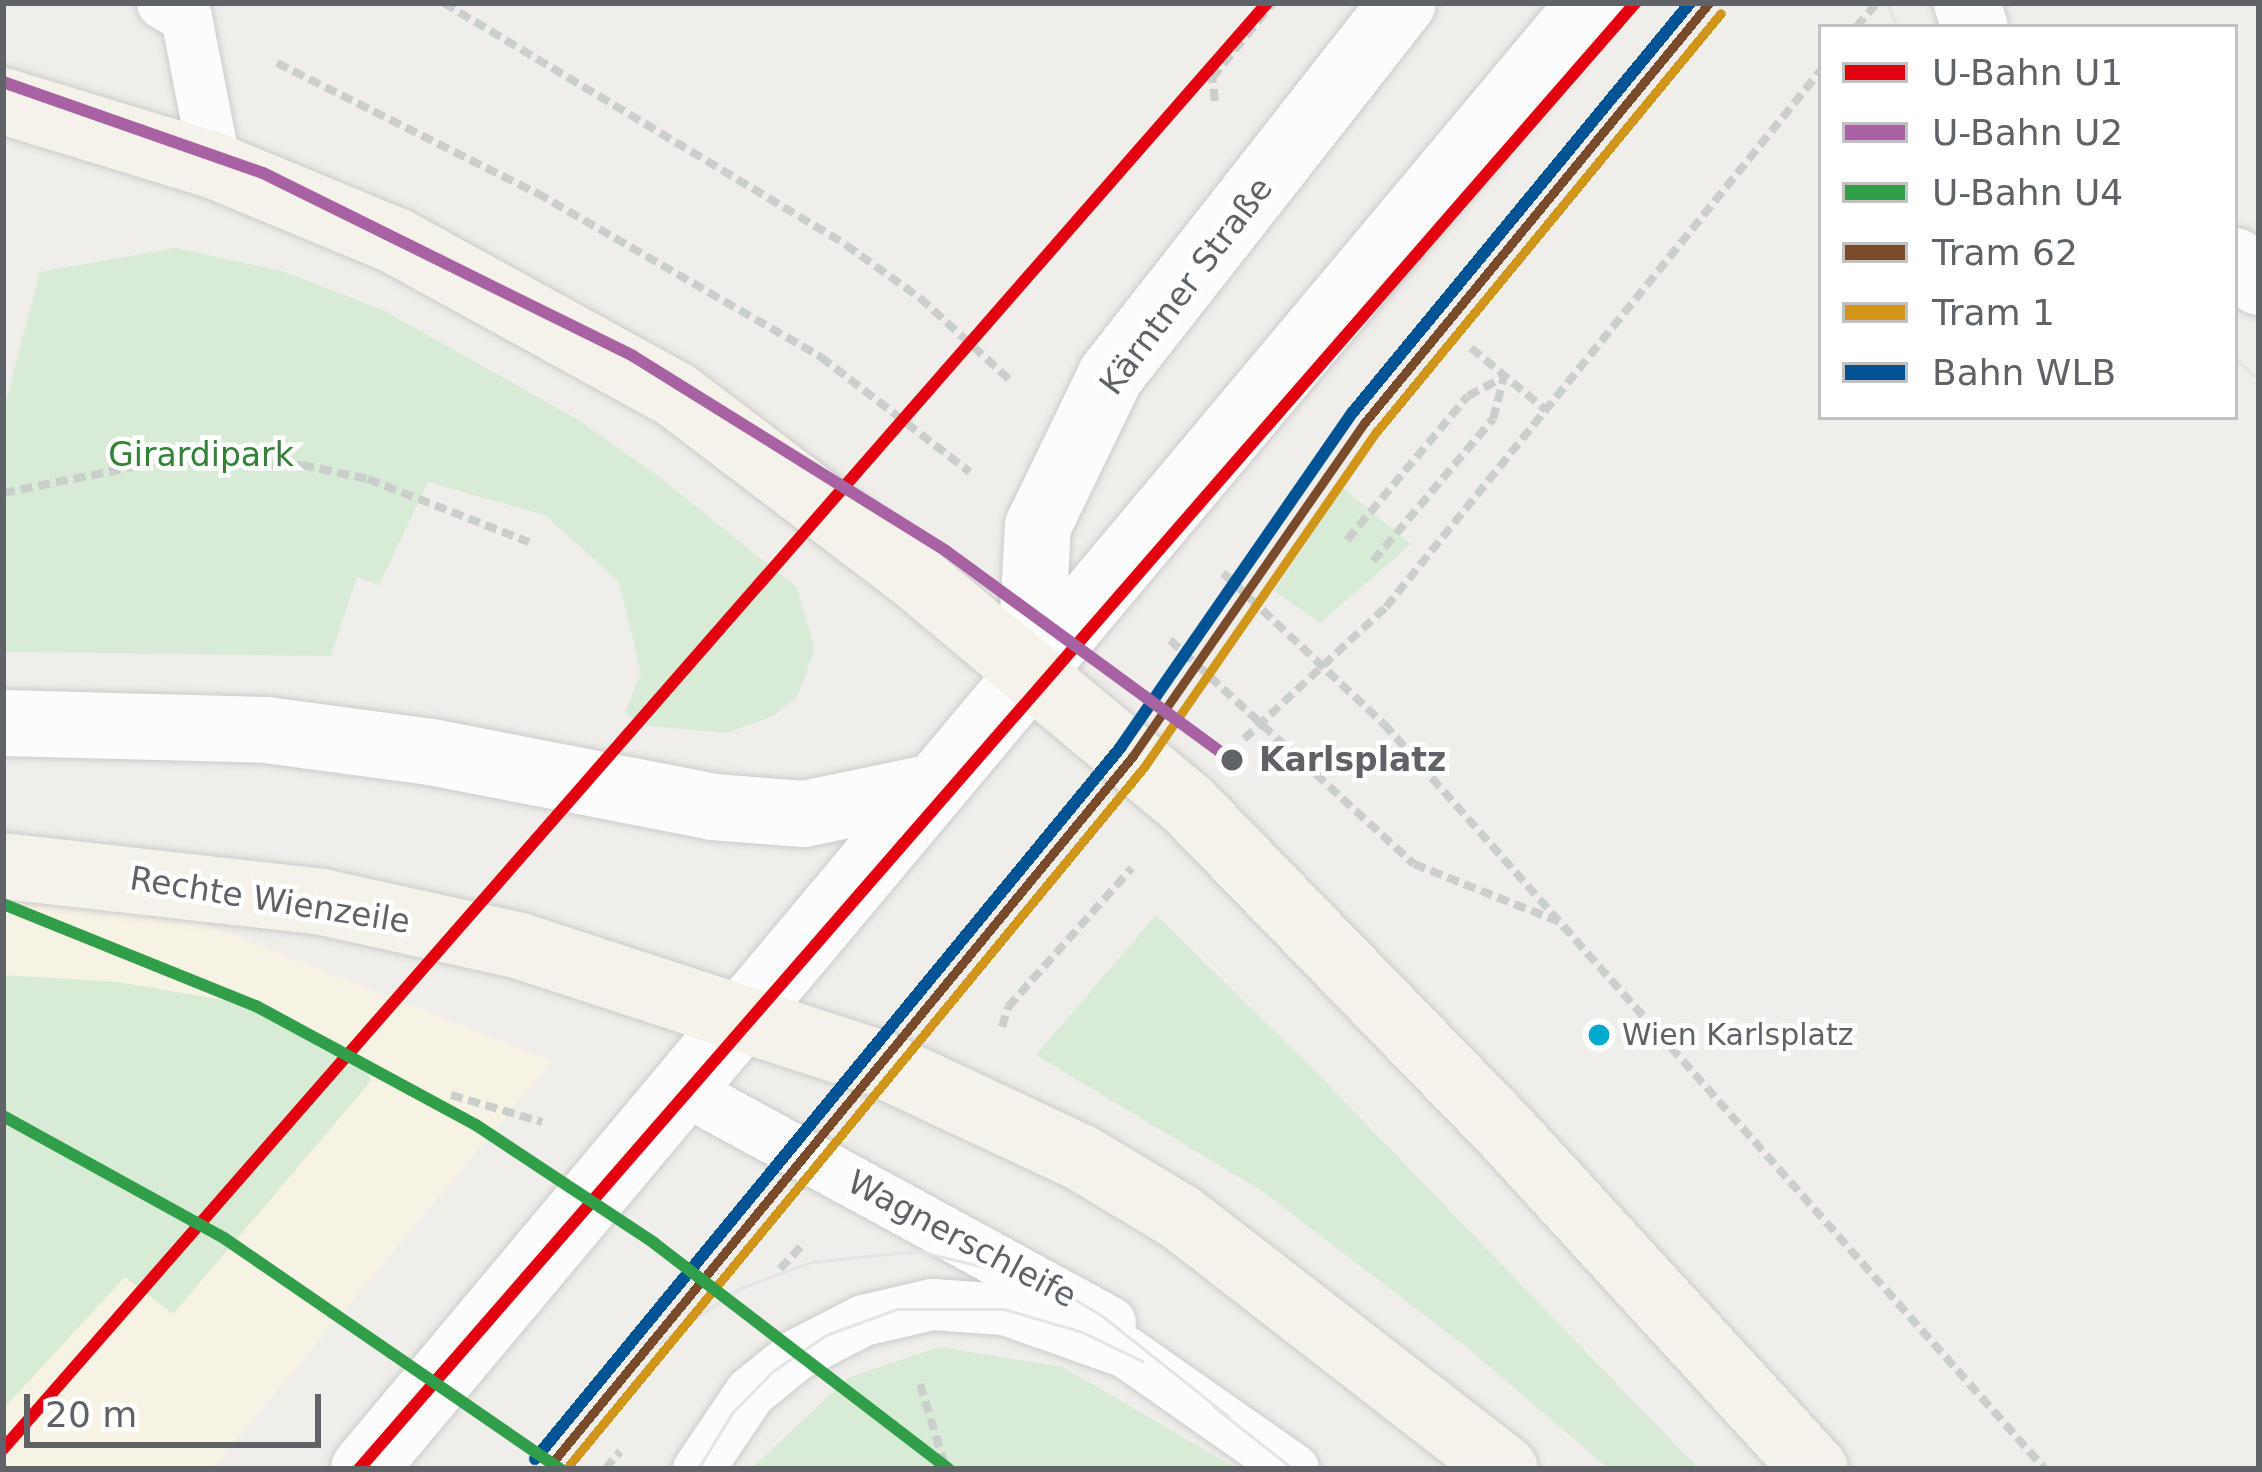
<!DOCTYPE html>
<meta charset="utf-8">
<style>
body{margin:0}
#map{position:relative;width:2262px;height:1472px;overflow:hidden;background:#efeeea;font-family:"DejaVu Sans",sans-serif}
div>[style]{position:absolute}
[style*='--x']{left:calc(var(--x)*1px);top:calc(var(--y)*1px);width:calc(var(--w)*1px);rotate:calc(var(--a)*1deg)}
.commercial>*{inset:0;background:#f7f3e4}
.green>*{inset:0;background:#d8ebd6}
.path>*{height:8px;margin-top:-4px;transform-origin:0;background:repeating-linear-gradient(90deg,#cacfcc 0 12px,transparent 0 18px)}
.roads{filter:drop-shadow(0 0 3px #cbcccc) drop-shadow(0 0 3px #cbcccc)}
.lane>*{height:51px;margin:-25.5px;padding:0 25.5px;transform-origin:25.5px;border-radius:25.5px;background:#fdfcfc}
.street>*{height:66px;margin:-33px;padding:0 33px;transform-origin:33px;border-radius:33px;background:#fdfcfc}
.secondary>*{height:66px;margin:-33px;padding:0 33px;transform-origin:33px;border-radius:33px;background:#fdfcfc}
.primary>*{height:66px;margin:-33px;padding:0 33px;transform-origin:33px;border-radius:33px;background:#f4f2e9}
.tram>*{height:3px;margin:-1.5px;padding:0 1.5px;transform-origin:1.5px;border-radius:1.5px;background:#e4e4e4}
.rail-1>*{height:12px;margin:-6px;padding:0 6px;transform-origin:6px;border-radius:6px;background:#005395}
.tram-1>*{height:9px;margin:-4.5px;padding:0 4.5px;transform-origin:4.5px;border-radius:4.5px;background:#7a4b2a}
.tram-2>*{height:9px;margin:-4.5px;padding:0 4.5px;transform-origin:4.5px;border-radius:4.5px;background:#d1951a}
.metro-1>*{height:12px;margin:-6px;padding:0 6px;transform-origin:6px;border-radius:6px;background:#e3000f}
.metro-2>*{height:12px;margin:-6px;padding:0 6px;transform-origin:6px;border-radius:6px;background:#a862a4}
.metro-3>*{height:12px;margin:-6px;padding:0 6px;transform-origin:6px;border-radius:6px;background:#319f49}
.dots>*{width:33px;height:33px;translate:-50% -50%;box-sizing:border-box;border:6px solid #fff;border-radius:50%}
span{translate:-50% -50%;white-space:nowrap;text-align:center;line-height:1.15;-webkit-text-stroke:9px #fff;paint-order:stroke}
.bus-label{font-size:30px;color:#5f6368}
.left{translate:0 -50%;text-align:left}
.street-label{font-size:33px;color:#5f6368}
.park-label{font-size:33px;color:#348238}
.stop-label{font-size:33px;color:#5f6368;font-weight:700}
.frame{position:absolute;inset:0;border:6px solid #5f6368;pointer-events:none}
.legend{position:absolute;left:1818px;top:24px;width:420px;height:396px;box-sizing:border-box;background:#fff;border:3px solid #bfc1c3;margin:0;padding:15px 21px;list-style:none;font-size:36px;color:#5f6368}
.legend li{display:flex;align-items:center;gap:24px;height:60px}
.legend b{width:60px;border:3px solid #bfc1c3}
.scale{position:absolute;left:24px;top:1394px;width:297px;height:54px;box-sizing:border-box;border:6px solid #5f6368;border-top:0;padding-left:15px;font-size:36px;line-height:42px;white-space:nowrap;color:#5f6368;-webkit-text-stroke:9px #fff;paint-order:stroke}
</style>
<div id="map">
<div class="commercial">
<div style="clip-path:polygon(3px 897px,197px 921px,552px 1061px,212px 1469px,3px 1469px)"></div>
</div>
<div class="green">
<div style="clip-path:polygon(175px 248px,282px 271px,383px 310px,575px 418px,657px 475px,797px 588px,815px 649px,797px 697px,773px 716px,727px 733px,642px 725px,625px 713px,641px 673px,619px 582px,545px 515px,428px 482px,379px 585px,357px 577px,331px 656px,3px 652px,3px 412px,40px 272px)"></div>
<div style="clip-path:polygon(1343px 488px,1411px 544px,1320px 623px,1274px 591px)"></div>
<div style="clip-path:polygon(1156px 915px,1314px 1070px,1699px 1469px,1609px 1469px,1470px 1350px,1262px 1191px,1036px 1055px)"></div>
<div style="clip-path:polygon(3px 975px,118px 982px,241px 1003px,338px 1042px,362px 1059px,371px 1081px,173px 1314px,125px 1277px,3px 1409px)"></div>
<div style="clip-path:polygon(939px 1347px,1063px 1367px,1237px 1469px,751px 1469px,848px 1378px)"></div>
</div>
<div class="path">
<div style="--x:444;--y:3;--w:469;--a:31"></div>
<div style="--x:846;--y:245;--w:91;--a:35.6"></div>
<div style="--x:920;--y:298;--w:125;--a:42.4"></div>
<div style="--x:1856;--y:27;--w:32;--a:-49"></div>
<div style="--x:277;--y:63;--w:291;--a:26.6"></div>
<div style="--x:537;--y:193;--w:328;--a:30"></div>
<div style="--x:821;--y:357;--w:188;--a:37.7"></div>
<div style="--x:1215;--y:101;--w:23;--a:-97"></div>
<div style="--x:1212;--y:78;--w:97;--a:-50.9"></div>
<div style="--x:1471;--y:348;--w:97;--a:39.6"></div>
<div style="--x:3;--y:493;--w:153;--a:-11.3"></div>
<div style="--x:153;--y:463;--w:149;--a:0.8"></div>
<div style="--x:302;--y:465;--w:67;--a:12"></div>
<div style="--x:368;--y:479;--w:173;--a:21.4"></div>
<div style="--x:1347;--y:540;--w:188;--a:-50"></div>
<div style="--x:1468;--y:396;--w:38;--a:-28"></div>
<div style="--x:1373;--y:561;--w:186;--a:-49.8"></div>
<div style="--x:1493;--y:419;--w:43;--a:-75.3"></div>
<div style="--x:1223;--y:573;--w:221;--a:43.2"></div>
<div style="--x:1384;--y:724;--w:996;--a:48.42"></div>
<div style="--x:1170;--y:640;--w:331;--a:42.6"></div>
<div style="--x:1414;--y:864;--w:157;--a:21.7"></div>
<div style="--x:1244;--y:739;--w:194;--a:-42.9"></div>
<div style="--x:1386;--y:607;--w:691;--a:-50.99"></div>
<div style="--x:1002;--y:1027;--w:21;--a:-73"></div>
<div style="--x:1008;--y:1007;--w:186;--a:-48.3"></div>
<div style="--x:451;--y:1095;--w:95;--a:16.5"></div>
<div style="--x:780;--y:1269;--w:33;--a:-47"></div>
<div style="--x:920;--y:1384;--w:89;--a:73"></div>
<div style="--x:605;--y:1469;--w:23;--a:-49"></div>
</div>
<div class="roads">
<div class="lane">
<div style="--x:162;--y:3;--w:28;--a:30"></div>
<div style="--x:186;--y:17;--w:152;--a:79"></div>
<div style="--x:679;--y:1087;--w:491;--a:28.6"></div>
<div style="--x:698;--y:1469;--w:93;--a:-56"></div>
<div style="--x:750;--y:1392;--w:60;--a:-39"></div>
<div style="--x:797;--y:1354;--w:74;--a:-27.3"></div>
<div style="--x:863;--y:1320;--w:71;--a:-13.1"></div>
<div style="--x:932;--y:1304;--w:72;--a:4"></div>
<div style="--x:1004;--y:1309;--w:129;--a:19.4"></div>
<div style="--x:1126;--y:1352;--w:204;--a:35"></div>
</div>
<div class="street">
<div style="--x:1967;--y:3;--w:25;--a:72"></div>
<div style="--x:2235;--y:261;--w:32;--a:41"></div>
<div style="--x:1030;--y:672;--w:146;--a:-86.9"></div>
<div style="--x:1038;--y:526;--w:168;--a:-64.2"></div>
<div style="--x:1111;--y:375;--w:473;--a:-51.9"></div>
</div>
<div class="secondary">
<div style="--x:3;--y:723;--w:263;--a:1.5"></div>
<div style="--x:266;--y:730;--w:166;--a:7.6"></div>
<div style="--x:431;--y:752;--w:287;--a:11"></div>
<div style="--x:713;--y:807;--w:91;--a:4.4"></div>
<div style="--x:804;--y:814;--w:132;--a:-11.8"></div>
<div style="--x:364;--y:1469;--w:1912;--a:-50.07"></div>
</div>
<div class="primary">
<div style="--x:3;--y:101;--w:222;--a:17"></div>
<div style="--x:215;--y:166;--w:196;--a:22.5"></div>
<div style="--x:396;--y:241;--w:320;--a:28.8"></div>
<div style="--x:676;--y:395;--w:296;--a:37.2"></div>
<div style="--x:912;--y:574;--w:360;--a:39.9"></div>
<div style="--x:1188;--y:805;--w:453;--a:45.8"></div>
<div style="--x:1504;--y:1130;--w:460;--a:47.5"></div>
<div style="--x:3;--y:866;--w:321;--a:6.4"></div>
<div style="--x:322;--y:902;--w:203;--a:12.5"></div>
<div style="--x:520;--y:946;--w:378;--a:18.1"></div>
<div style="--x:879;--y:1063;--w:222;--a:25.1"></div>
<div style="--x:1080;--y:1157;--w:117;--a:31"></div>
<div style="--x:1180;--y:1217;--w:411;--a:37.8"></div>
</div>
</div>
<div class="tram">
<div style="--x:1887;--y:3;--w:26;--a:67"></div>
<div style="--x:2235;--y:359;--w:31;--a:40"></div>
<div style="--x:598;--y:1406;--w:81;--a:-47"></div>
<div style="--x:653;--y:1347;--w:103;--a:-34.3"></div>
<div style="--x:738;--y:1289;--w:78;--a:-20.3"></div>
<div style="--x:811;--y:1262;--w:108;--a:-5.9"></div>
<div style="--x:918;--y:1251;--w:132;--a:13.6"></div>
<div style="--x:1046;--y:1282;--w:64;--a:31"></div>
<div style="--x:1101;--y:1315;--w:162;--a:38.5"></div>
<div style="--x:1213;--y:1406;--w:102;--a:38.2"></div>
<div style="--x:698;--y:1469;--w:66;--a:-58.7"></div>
<div style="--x:732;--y:1413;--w:59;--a:-45.7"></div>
<div style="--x:773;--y:1371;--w:64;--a:-34.2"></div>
<div style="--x:826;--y:1335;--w:76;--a:-20.1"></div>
<div style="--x:897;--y:1309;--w:107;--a:0"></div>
<div style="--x:1004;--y:1309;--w:81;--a:16.4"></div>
<div style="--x:1082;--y:1332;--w:67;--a:25.8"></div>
</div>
<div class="rail-1">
<div style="--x:535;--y:1459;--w:921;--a:-50.55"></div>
<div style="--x:1120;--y:748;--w:409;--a:-55.3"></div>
<div style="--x:1353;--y:412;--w:530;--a:-50.51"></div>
</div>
<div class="tram-1">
<div style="--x:547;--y:1469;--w:922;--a:-50.59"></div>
<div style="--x:1132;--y:757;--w:408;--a:-55.2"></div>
<div style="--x:1365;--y:422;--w:542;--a:-50.61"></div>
</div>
<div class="tram-2">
<div style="--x:566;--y:1469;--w:909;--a:-50.53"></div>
<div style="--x:1144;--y:767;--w:409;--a:-55.3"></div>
<div style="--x:1377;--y:431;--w:541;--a:-50.55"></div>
</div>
<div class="metro-1">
<div style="--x:3;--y:1449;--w:1921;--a:-48.84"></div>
<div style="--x:359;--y:1469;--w:1944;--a:-48.96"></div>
</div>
<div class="metro-2">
<div style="--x:3;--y:82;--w:275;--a:19.3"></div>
<div style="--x:263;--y:173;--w:413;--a:26.3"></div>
<div style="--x:633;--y:356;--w:369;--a:31.9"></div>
<div style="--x:946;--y:551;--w:356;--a:36.2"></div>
</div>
<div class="metro-3">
<div style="--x:3;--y:904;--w:273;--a:22"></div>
<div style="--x:256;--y:1006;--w:250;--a:28.4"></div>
<div style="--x:476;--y:1125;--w:214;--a:33.5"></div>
<div style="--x:654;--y:1243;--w:371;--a:37.5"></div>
<div style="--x:3;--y:1116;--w:252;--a:28.9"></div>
<div style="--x:224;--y:1238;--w:408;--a:34.5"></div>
</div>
<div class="dots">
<div style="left:1232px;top:760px;background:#5f6368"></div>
<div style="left:1599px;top:1035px;background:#00a9ce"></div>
</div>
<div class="bus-label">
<span class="left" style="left:1622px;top:1035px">Wien Karlsplatz</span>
</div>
<div class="street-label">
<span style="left:1186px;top:286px;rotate:-53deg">Kärntner Straße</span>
<span style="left:270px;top:900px;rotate:9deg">Rechte Wienzeile</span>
<span style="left:962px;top:1239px;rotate:28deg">Wagnerschleife</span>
</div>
<div class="park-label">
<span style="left:201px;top:455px">Girardipark</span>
</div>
<div class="stop-label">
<span class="left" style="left:1259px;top:760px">Karlsplatz</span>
</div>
<div class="frame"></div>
<ul class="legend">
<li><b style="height:15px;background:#e3000f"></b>U-Bahn U1</li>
<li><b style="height:15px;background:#a862a4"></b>U-Bahn U2</li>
<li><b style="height:15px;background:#319f49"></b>U-Bahn U4</li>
<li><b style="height:15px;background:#7a4b2a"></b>Tram 62</li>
<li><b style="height:15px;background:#d1951a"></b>Tram 1</li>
<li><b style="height:15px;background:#005395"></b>Bahn WLB</li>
</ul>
<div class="scale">20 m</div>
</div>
